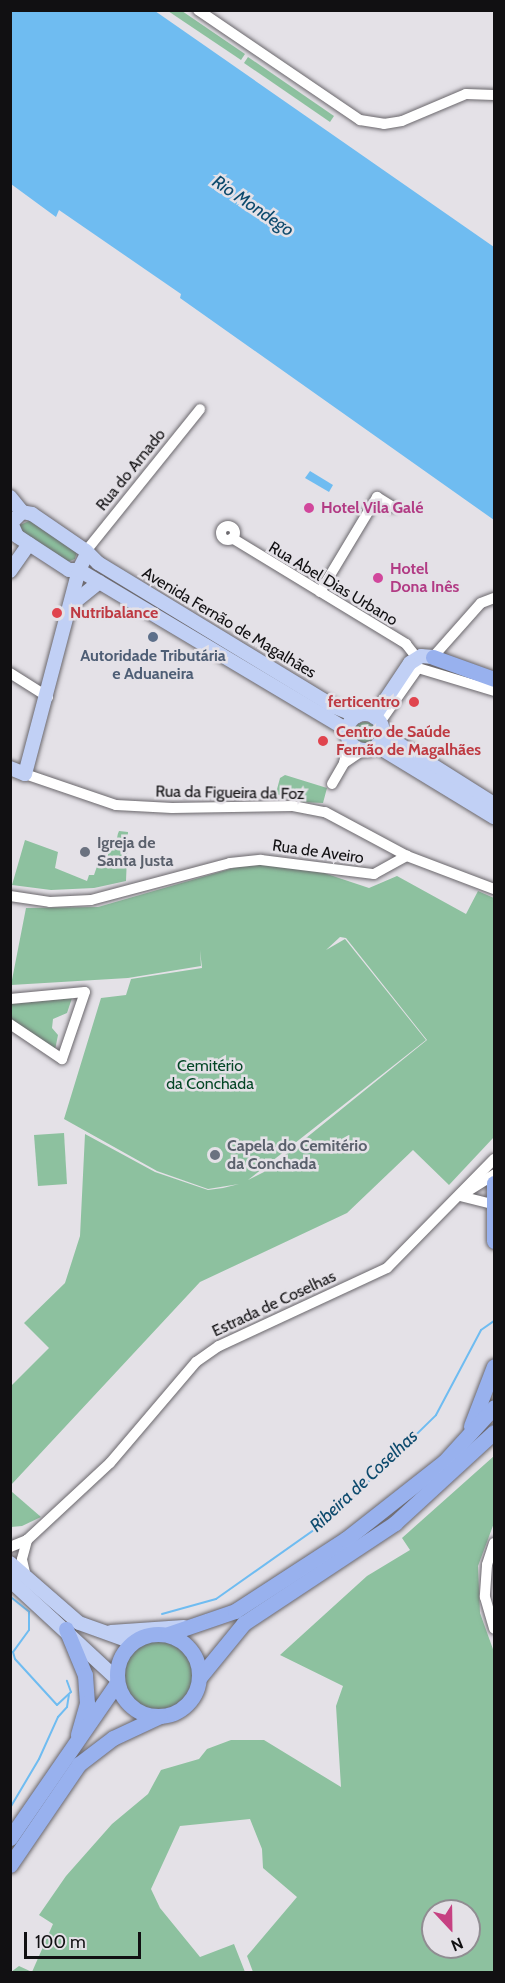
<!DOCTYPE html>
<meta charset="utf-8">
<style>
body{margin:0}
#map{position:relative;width:505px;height:1983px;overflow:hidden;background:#e4e1e7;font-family:Cabin,sans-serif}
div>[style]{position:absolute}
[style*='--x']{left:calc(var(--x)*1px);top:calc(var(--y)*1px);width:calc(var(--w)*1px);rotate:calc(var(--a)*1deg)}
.green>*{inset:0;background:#8dc19f}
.round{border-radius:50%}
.water>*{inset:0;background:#6fbcf1}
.stream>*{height:2px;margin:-1px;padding:0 1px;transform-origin:1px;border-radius:1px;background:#6fbcf1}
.roads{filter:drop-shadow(0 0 2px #6a676c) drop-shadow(0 0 2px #6a676c)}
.minor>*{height:10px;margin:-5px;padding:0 5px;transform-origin:5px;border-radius:5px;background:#fff}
.minor>.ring{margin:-5px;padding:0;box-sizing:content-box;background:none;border:10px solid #fff;border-radius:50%}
.major>*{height:14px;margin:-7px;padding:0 7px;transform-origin:7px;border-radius:7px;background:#c1d0f5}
.major>.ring{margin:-7px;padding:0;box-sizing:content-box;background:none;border:14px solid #c1d0f5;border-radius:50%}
.highway>*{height:15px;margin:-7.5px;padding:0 7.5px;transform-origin:7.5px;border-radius:7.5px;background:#98b1ee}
.highway>.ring{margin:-7.5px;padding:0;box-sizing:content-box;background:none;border:15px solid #98b1ee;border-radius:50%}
.dots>*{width:16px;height:16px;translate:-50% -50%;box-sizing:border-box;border:3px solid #e4e1e7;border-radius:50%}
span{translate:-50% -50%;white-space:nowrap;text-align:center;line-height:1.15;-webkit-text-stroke:5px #e4e1e7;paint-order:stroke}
.street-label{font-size:16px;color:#111012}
.hotel-label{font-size:16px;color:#b23c85;font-weight:700}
.left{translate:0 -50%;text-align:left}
.health-label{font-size:16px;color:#be3a42;font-weight:700}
.right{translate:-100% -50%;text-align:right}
.service-label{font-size:16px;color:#4e5e75;font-weight:700}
.worship-label{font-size:16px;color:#5b616d;font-weight:700}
.park-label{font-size:16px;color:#044626}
.water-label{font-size:18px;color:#0d4a6d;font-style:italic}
.frame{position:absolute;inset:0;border:12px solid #111012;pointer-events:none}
.north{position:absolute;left:421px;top:1899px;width:60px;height:60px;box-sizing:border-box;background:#e4e1e7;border:2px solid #908d92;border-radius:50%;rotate:158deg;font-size:16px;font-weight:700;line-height:24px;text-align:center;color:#111012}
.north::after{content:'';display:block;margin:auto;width:21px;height:27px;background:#c64182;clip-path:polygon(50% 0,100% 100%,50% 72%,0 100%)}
.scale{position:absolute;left:24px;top:1932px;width:117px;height:27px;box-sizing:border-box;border:3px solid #111012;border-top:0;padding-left:8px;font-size:18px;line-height:21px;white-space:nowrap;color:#111012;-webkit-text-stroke:4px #e4e1e7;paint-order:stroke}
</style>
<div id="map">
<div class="green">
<div style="clip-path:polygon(168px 11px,182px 11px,245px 54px,241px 60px)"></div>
<div style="clip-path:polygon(248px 57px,334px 116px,330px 122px,244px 63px)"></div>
<div style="clip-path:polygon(31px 520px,77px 551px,75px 559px,67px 562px,22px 534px,20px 525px)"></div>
<div class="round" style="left:354px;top:722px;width:22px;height:22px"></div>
<div style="clip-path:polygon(285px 775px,327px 788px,323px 803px,301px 802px,301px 798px,295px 797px,296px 791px,288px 788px,284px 799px,276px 793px,280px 778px)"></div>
<div style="clip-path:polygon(119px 831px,128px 832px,126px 881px,94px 888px,51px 890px,12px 885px,25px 840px,58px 852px,55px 868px,87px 881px,89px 875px,94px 875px,103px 849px,111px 851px)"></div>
<div style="clip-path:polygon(evenodd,274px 864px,309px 868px,369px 888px,397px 876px,466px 914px,478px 891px,494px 898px,494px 1137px,449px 1185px,413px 1150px,347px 1213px,200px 1282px,11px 1485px,11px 1386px,49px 1348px,24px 1323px,65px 1283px,80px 1236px,85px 1134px,155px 1172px,208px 1190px,223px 1188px,239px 1184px,208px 1189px,157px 1171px,64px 1119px,101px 998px,126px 995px,131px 979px,202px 968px,200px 950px,201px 966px,128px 978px,11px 985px,26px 908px,98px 907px,237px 867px,274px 864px,340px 937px,346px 938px,427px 1040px,264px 1172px,248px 1180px,426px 1040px,345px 939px,326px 950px,340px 937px)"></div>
<div style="clip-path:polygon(72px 998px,67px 1013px,53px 1019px,52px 1028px,58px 1035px,55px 1050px,11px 1019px,11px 1004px)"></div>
<div style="clip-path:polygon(64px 1133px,67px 1184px,38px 1186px,34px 1135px)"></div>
<div style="clip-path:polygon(evenodd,494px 1456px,494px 1523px,478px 1566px,480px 1613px,494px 1652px,494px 1972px,253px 1972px,247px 1956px,297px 1897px,263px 1868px,262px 1849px,250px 1819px,180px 1826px,151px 1889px,160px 1908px,200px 1957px,234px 1944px,245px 1972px,11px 1972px,19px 1966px,32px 1972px,53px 1924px,39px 1915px,66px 1876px,112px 1824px,148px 1794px,161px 1770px,199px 1759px,207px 1749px,231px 1740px,264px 1740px,341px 1787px,336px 1706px,343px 1686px,280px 1655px,367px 1576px,410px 1550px,402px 1538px,494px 1456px,433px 1911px,469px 1911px,469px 1947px,433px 1947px,433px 1911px)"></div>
<div style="clip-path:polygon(11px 1491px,41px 1517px,22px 1526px,11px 1527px)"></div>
<div class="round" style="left:121px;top:1639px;width:72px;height:72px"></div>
</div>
<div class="water">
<div style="clip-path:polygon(11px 10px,155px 11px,494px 247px,494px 520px,180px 298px,181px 294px,59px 210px,56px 217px,11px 184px)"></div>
<div style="clip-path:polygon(310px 471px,333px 485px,329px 492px,305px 478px)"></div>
</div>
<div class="stream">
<div style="--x:12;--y:1598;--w:22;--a:39"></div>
<div style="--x:29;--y:1612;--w:18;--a:90"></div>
<div style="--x:29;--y:1630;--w:27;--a:126"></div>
<div style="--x:13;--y:1652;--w:7;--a:74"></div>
<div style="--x:15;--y:1659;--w:62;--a:47.6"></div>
<div style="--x:57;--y:1705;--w:19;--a:-43"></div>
<div style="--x:71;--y:1692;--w:12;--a:-110"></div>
<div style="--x:162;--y:1614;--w:56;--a:-15.5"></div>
<div style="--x:216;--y:1599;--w:141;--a:-35.2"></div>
<div style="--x:331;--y:1518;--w:147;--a:-44.4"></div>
<div style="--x:436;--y:1415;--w:96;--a:-62.1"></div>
<div style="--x:481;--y:1330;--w:16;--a:-35"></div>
<div style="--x:10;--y:1808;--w:57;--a:-59.4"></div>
<div style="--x:39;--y:1759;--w:46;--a:-65.7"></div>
<div style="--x:58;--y:1717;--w:13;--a:-48"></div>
<div style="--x:67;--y:1707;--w:12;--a:-81"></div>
</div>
<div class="roads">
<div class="minor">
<div style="--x:198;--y:10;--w:196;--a:34.2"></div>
<div style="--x:360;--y:120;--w:24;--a:9"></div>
<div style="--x:384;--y:124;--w:18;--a:-9"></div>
<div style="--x:402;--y:121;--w:69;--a:-22.9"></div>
<div style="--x:466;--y:94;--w:28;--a:2"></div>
<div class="ring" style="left:221px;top:526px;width:4px;height:4px"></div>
<div style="--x:232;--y:538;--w:204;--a:31.3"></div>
<div style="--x:406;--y:644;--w:18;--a:52"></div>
<div style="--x:86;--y:551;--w:182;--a:-51.2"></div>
<div style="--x:320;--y:592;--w:111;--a:-59"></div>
<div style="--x:377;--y:497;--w:19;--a:32"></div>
<div style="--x:433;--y:657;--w:72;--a:-48.4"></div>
<div style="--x:481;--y:603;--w:14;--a:-21"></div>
<div style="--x:10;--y:673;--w:45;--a:32.3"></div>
<div style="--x:380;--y:722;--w:66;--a:-54.9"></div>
<div style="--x:418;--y:668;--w:79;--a:16.8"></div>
<div style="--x:344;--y:763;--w:23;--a:-34"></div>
<div style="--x:25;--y:774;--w:96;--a:18.8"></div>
<div style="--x:116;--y:805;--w:56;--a:3.1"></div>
<div style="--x:172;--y:808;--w:121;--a:-0.9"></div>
<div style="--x:293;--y:806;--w:33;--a:11"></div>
<div style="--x:325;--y:812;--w:93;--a:28.2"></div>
<div style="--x:407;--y:856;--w:93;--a:20.8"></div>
<div style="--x:332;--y:784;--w:24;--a:-60"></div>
<div style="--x:344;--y:763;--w:24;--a:-78"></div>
<div style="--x:10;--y:896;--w:40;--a:8.5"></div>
<div style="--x:50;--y:902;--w:41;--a:-2.8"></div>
<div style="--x:91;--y:900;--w:144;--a:-14.9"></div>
<div style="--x:230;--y:863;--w:31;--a:-6"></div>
<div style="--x:261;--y:860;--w:114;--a:7.1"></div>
<div style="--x:374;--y:874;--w:38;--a:-29"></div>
<div style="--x:10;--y:999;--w:75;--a:-5.3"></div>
<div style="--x:85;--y:992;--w:71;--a:108.9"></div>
<div style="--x:62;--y:1059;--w:63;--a:-146.1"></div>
<div style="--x:468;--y:1191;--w:31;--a:-32"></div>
<div style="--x:460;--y:1196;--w:33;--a:14"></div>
<div style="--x:494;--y:1543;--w:23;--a:108"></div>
<div style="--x:487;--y:1565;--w:32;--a:94"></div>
<div style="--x:485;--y:1597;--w:33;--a:74"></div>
<div style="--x:10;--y:1547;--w:18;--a:-22"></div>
<div style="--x:27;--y:1540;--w:113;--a:-42.9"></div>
<div style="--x:110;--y:1463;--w:133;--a:-49.6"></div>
<div style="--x:196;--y:1362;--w:28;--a:-35"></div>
<div style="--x:219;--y:1346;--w:185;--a:-24.9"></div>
<div style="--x:387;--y:1268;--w:153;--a:-45.5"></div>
<div style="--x:26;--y:1577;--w:18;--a:-103"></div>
<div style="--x:22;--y:1559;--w:20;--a:-75"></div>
</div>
<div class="major">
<div style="--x:10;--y:497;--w:19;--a:51"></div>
<div style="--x:87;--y:554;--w:18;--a:117"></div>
<div style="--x:79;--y:570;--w:10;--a:180"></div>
<div style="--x:69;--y:570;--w:62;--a:-146.8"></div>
<div style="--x:17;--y:536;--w:14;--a:-115"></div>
<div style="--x:11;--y:523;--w:16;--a:-45"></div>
<div style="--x:22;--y:512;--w:10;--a:11"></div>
<div style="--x:32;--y:514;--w:65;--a:34.4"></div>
<div style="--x:86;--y:551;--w:17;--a:45"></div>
<div style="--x:98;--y:563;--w:277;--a:31.3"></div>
<div style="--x:335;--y:707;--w:24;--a:22"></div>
<div style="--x:10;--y:571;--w:33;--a:-55"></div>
<div style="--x:72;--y:604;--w:35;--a:-39"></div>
<div class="ring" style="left:347px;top:714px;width:22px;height:22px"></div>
<div style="--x:374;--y:717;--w:65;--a:-56.3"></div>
<div style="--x:410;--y:663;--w:13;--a:-32"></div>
<div style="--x:421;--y:656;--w:12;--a:5"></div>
<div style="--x:383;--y:734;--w:131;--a:32.2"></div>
<div style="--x:377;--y:746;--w:137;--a:31.3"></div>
<div style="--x:10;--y:768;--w:16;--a:22"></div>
<div style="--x:25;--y:774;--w:211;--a:-75.2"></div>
<div style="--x:79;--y:570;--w:312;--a:30.8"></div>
<div style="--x:10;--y:1563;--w:91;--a:41"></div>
<div style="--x:79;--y:1623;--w:56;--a:19.7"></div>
<div style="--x:10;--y:1580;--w:144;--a:42.8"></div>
<div style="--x:111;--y:1632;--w:73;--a:-3.9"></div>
</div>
<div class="highway">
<div style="--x:433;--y:657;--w:65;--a:19.8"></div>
<div style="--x:494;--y:1183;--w:58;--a:90"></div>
<div style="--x:471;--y:1426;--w:64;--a:-69"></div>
<div style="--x:66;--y:1629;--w:50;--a:67.6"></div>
<div style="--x:85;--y:1675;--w:28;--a:86"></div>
<div style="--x:87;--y:1703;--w:33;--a:106"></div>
<div class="ring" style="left:117px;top:1634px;width:67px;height:67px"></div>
<div style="--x:168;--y:1634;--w:71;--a:-18.9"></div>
<div style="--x:235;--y:1611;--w:132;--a:-33"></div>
<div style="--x:346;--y:1539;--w:125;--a:-38.2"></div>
<div style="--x:444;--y:1462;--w:74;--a:-47.7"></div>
<div style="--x:199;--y:1678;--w:71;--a:-50.7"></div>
<div style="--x:244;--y:1623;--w:181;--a:-33.5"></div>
<div style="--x:395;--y:1523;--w:134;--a:-42.6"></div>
<div style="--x:10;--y:1838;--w:188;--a:-55.4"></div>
<div style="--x:10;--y:1865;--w:122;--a:-55.7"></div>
<div style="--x:79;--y:1764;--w:43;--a:-37.4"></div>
<div style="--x:113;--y:1738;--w:52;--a:-25.1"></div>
</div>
</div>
<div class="dots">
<div style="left:309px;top:508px;background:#d1479c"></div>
<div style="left:378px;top:578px;background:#d1479c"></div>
<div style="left:57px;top:613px;background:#e0444e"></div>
<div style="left:153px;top:637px;background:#5c6f8a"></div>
<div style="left:414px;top:702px;background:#e0444e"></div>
<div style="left:323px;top:741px;background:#e0444e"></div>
<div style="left:85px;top:852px;background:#6b7280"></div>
<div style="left:215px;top:1155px;background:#6b7280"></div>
</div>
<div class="street-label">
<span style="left:131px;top:470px;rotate:-51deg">Rua do Arnado</span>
<span style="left:333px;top:584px;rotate:31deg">Rua Abel Dias Urbano</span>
<span style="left:229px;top:623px;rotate:31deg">Avenida Fernão de Magalhães</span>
<span style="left:230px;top:793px;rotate:1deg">Rua da Figueira da Foz</span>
<span style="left:318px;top:852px;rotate:8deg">Rua de Aveiro</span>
<span style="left:274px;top:1304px;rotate:-25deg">Estrada de Coselhas</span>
</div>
<div class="hotel-label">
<span class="left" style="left:321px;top:508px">Hotel Vila Galé</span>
<span class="left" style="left:390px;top:578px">Hotel<br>Dona Inês</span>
</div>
<div class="health-label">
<span class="left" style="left:70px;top:613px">Nutribalance</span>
<span class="right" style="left:400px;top:702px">ferticentro</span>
<span class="left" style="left:336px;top:741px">Centro de Saúde<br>Fernão de Magalhães</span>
</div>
<div class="service-label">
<span style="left:153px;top:665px">Autoridade Tributária<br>e Aduaneira</span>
</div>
<div class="worship-label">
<span class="left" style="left:97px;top:852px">Igreja de<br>Santa Justa</span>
<span class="left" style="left:227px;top:1155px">Capela do Cemitério<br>da Conchada</span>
</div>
<div class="park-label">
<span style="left:210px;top:1075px">Cemitério<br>da Conchada</span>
</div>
<div class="water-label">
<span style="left:253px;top:206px;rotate:34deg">Rio Mondego</span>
<span style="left:364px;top:1481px;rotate:-43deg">Ribeira de Coselhas</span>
</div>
<div class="frame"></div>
<div class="north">N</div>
<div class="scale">100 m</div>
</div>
